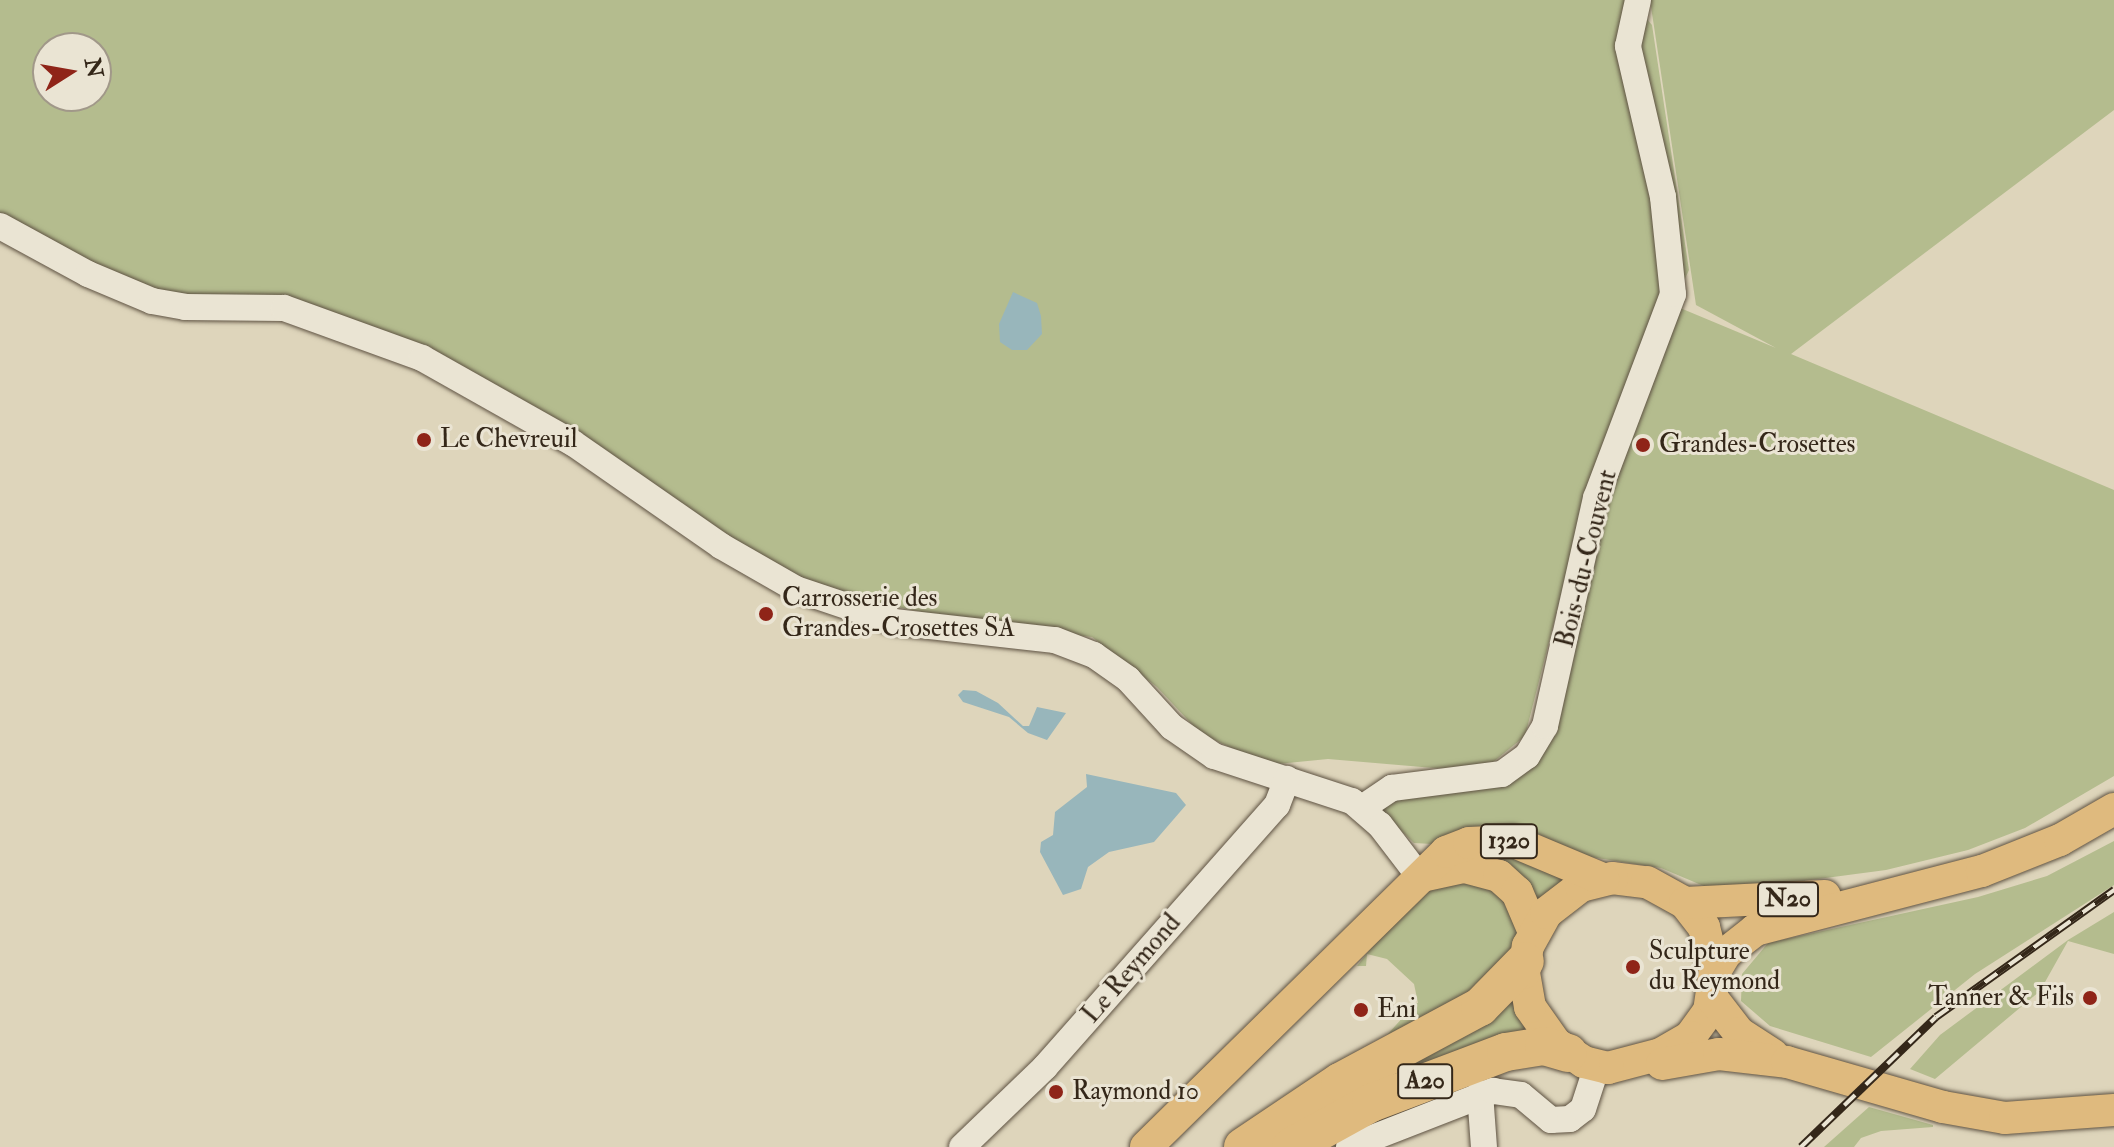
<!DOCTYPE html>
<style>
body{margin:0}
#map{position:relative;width:2114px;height:1147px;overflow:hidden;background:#ded5bb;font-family:"IM FELL Double Pica",serif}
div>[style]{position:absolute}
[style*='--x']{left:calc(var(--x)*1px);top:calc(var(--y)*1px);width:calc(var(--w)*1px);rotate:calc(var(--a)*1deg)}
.green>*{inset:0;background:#b4bc8e}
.water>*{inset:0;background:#98b6bb}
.roads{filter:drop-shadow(0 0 2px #5e5242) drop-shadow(0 0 2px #5e5242)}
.minor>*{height:26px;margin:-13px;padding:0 13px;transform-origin:13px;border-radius:13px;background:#eae4d3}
.major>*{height:32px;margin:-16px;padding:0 16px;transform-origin:16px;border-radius:16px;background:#dfba7e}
.highway>*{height:38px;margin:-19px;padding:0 19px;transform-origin:19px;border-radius:19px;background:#dfba7e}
.rail>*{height:8px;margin-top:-4px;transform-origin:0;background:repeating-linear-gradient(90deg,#eae4d3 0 15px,#342719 0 30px);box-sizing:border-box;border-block:2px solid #342719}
.dots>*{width:22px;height:22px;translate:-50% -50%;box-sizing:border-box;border:4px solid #eae4d3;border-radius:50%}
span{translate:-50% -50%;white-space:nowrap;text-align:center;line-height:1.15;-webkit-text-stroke:6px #eae4d3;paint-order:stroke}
.shield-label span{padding:2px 6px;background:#eae4d3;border:2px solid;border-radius:6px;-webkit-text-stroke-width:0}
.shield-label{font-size:24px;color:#342719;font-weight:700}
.poi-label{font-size:26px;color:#342719}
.left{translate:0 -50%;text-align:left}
.right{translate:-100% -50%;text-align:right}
.street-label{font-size:26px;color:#342719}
.north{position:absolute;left:32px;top:32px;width:80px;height:80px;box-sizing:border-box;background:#eae4d3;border:2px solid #a19889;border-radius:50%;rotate:79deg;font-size:22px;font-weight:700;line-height:32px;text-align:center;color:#342719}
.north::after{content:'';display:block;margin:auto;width:28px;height:36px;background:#8f2418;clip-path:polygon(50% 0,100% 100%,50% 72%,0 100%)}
</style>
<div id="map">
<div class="green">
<div style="clip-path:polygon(evenodd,0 0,1630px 0,1652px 25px,1689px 270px,1673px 305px,1776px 348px,1696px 305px,1650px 0,2114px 0,2114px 110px,1791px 354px,2114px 490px,2114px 776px,2025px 828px,1968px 850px,1886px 870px,1795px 882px,1706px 887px,1661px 868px,1578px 855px,1535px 832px,1511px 828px,1470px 830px,1432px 844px,1414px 843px,1384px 814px,1383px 805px,1393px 793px,1503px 784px,1542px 754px,1607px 497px,1668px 317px,1586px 497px,1525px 736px,1481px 772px,1328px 759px,1267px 765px,1200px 733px,1157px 687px,1092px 637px,969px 622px,827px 592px,754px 558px,717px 538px,587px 441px,427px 353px,274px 298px,210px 302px,154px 294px,44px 244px,0 216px,0 0,48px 48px,96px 48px,96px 96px,48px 96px,48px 48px)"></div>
<div style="clip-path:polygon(2114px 841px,2114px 885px,1975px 974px,1871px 1057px,1770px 1026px,1741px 1001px,1742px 974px,1768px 943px,1978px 897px,2047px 876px)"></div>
<div style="clip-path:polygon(1481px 847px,1576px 878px,1536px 911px)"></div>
<div style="clip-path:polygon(1468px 873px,1515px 903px,1518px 940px,1499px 976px,1387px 1035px,1405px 1015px,1406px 1006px,1418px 1003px,1414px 984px,1387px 959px,1367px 954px,1366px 966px,1357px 966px,1409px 900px)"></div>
<div style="clip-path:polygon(2114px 912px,2114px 954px,2068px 941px,2040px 991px,1935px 1079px,1910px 1069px,1940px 1035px,2068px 940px)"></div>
<div style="clip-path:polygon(1519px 993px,1536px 1032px,1319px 1107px)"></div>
<div style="clip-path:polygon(1869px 1107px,1933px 1125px,1933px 1127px,1881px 1131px,1861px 1138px,1854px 1147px,1824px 1147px)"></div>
</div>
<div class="water">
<div style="clip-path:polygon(1013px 292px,1037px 303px,1041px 316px,1042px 334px,1027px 350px,1012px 350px,1000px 342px,999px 324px)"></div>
<div style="clip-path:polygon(963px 690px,976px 691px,998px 703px,1023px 726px,1029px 726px,1037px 707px,1066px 713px,1047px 740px,1028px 733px,1009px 717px,963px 702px,958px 695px)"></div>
<div style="clip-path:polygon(1086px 774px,1176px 793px,1186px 805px,1154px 842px,1109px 852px,1088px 867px,1081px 889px,1063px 895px,1040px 852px,1041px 842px,1053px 835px,1055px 812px,1087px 787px)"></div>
</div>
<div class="roads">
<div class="minor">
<div style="--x:0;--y:226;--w:100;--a:28.6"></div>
<div style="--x:88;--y:274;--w:69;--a:22.9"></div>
<div style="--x:152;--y:301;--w:34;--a:10"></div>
<div style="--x:185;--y:307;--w:99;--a:0.6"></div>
<div style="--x:284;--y:308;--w:147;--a:19.9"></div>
<div style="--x:422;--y:358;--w:173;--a:29.4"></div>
<div style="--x:573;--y:443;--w:180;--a:34.8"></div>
<div style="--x:721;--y:546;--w:86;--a:29.8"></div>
<div style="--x:796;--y:589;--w:103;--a:18.6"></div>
<div style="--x:894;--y:622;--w:162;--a:6.4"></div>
<div style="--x:1055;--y:640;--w:42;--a:21"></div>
<div style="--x:1094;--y:655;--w:42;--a:35.2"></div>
<div style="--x:1128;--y:679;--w:65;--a:47.5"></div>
<div style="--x:1172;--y:727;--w:51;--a:34.6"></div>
<div style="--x:1214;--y:756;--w:145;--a:18.1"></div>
<div style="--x:1352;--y:801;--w:37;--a:41"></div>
<div style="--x:1380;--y:825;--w:64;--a:52.6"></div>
<div style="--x:1362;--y:808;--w:36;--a:-34"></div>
<div style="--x:1392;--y:788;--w:111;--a:-7.3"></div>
<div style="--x:1502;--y:774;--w:31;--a:-36"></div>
<div style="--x:1527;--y:756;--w:35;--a:-59"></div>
<div style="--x:1545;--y:726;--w:234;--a:-77.4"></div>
<div style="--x:1596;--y:498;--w:218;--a:-69.3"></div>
<div style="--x:1673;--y:294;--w:98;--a:-95.9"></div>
<div style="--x:1663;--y:197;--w:155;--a:-103.1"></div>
<div style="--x:1628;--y:46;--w:47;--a:-77.7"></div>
<div style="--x:1480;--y:1093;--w:54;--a:85.8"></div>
<div style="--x:962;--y:1147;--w:115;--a:-43.9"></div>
<div style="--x:1045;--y:1067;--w:350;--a:-48.5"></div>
<div style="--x:1277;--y:805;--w:28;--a:-69"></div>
<div style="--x:1349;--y:1147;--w:155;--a:-21.3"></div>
<div style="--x:1493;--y:1091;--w:28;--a:8"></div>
<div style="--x:1521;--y:1095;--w:39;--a:40"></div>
<div style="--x:1551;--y:1120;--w:19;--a:-3"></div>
<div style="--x:1570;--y:1119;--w:16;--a:-38"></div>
<div style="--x:1583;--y:1109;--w:45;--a:-72"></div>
</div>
<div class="major">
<div style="--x:1426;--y:875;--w:40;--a:-12"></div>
<div style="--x:1465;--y:867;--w:35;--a:15"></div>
<div style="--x:1499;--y:876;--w:24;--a:42"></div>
<div style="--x:1517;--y:892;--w:43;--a:67"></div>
<div style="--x:1612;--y:878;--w:35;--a:7"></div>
<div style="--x:1647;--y:882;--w:43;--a:28.9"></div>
<div style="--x:1685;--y:903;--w:31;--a:52"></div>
<div style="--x:1704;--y:927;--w:45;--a:76"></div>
<div style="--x:1715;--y:971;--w:40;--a:98.5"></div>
<div style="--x:1709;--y:1011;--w:32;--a:126"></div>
<div style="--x:1690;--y:1037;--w:34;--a:150"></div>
<div style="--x:1661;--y:1054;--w:55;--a:165.2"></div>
<div style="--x:1608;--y:1068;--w:25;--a:-166"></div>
<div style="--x:1584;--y:1062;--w:33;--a:-147"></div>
<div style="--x:1556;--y:1044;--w:45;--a:-125.1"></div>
<div style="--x:1530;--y:1007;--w:35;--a:-100"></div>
<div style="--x:1524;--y:973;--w:27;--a:-82"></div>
<div style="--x:1528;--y:946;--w:38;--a:-61"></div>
<div style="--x:1546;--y:913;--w:44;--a:-37.6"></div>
<div style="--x:1581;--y:886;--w:32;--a:-14"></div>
<div style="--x:1685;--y:903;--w:140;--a:-2.9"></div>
<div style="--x:1715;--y:971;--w:21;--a:-59"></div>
<div style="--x:1726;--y:953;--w:37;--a:-38"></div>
<div style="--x:1755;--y:930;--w:235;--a:-14.6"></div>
<div style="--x:1982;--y:871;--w:84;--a:-21.7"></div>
<div style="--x:2060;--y:840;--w:62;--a:-29.9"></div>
<div style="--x:1712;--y:998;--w:44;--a:52.4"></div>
<div style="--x:1739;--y:1033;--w:40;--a:32.9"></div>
<div style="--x:1662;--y:1064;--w:58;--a:-10"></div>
<div style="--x:1719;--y:1054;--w:68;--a:6.7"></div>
<div style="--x:1787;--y:1062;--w:162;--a:16.1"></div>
<div style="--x:1943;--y:1107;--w:63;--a:10.1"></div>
<div style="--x:2005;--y:1118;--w:109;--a:-4.2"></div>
<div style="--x:1146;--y:1147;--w:421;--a:-44.5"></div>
<div style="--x:1446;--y:852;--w:25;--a:-21"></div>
<div style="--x:1469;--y:843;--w:43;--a:-2.7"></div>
<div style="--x:1512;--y:841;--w:99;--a:22.7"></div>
</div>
<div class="highway">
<div style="--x:1243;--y:1147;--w:117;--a:-33.8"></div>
<div style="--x:1340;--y:1082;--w:159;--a:-28.2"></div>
<div style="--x:1480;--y:1007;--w:64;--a:-45.6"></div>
<div style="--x:1291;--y:1147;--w:91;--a:-28.8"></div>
<div style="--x:1371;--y:1103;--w:144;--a:-20.7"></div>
<div style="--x:1506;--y:1052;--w:38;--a:-9"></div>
<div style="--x:1544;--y:1046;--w:25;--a:16"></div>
</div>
</div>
<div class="rail">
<div style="--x:1801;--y:1147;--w:187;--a:-43.9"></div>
<div style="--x:1936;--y:1017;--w:219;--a:-35.5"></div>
</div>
<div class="dots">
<div style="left:424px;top:440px;background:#8f2418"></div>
<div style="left:1643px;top:445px;background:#8f2418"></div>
<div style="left:766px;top:614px;background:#8f2418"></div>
<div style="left:1633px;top:967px;background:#8f2418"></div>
<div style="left:2090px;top:998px;background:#8f2418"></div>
<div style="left:1361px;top:1010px;background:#8f2418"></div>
<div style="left:1056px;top:1092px;background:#8f2418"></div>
</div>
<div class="shield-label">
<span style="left:1509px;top:841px">1320</span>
<span style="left:1788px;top:899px">N20</span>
<span style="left:1425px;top:1081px">A20</span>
</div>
<div class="poi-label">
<span class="left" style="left:440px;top:440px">Le Chevreuil</span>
<span class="left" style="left:1659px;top:445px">Grandes-Crosettes</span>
<span class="left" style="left:782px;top:614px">Carrosserie des<br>Grandes-Crosettes SA</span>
<span class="left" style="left:1649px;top:967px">Sculpture<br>du Reymond</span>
<span class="right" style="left:2074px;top:998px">Tanner &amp; Fils</span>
<span class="left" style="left:1377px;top:1010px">Eni</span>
<span class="left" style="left:1072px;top:1092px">Raymond 10</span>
</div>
<div class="street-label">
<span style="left:1587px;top:559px;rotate:-76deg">Bois-du-Couvent</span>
<span style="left:1132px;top:969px;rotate:-49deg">Le Reymond</span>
</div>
<div class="north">N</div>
</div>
